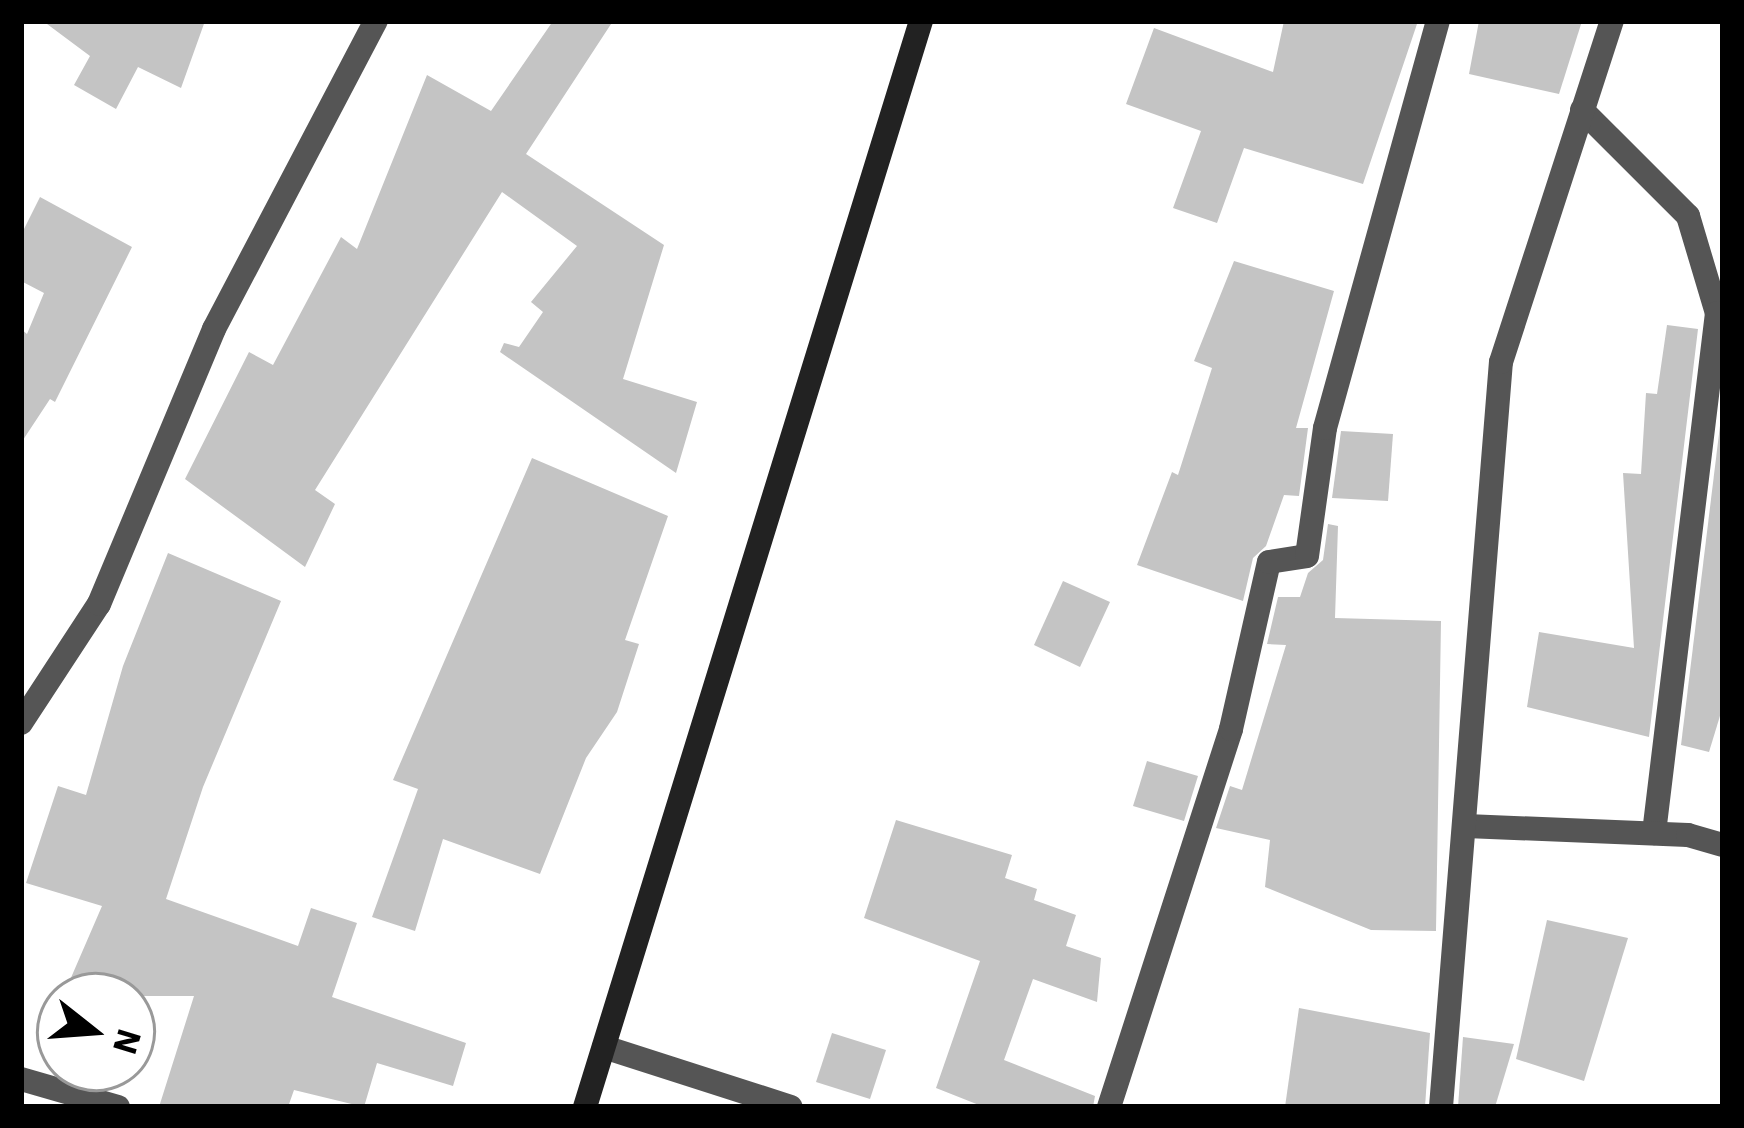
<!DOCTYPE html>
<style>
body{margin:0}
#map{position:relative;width:1744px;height:1128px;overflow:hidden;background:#fff;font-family:"IBM Plex Sans",sans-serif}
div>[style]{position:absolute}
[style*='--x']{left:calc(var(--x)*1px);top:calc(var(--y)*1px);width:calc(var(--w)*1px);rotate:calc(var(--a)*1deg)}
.building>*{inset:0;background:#c4c4c4}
.street>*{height:24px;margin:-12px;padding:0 12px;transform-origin:12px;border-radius:12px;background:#555}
.secondary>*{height:24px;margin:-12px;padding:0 12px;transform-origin:12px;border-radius:12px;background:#222}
span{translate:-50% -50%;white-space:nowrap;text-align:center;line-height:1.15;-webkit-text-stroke:12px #fff;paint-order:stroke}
.frame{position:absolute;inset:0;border:24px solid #000;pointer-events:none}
.north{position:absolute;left:36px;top:972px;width:120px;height:120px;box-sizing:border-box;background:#fff;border:3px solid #999;border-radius:50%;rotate:107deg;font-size:33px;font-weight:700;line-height:48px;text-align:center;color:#000}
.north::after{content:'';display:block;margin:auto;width:42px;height:54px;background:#000;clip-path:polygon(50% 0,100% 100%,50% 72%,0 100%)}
</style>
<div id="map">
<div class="building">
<div style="clip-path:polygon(43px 21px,205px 21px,181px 88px,138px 67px,116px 109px,74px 85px,90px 56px)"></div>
<div style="clip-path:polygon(553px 21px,613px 21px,526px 154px,664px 245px,623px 379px,697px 402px,676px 473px,500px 352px,504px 343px,519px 347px,543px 312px,531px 302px,577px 246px,502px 192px,315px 490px,335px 504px,305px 567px,185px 479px,249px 352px,273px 365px,341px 237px,357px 249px,427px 75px,491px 111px)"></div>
<div style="clip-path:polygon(1284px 21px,1418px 21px,1363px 184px,1244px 148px,1217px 223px,1173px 208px,1201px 131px,1126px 104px,1154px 28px,1273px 72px)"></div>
<div style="clip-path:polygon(1479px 21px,1582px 21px,1559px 94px,1469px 74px)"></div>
<div style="clip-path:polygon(40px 197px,132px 247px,55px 402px,50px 399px,21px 443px,21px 329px,27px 334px,44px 293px,21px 281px,21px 235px)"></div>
<div style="clip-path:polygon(1234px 261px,1334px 291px,1296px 428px,1308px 428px,1299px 496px,1284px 495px,1266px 546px,1253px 558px,1243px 601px,1137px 565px,1172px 472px,1178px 475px,1212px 368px,1194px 361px)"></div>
<div style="clip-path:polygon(1667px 325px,1698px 329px,1649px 737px,1527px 707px,1539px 632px,1634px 648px,1623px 473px,1641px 474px,1646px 393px,1657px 394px)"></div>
<div style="clip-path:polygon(1723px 401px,1723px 706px,1709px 752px,1681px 745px)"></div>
<div style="clip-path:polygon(1341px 431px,1393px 434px,1388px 501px,1332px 498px)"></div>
<div style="clip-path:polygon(532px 458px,668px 516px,625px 640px,639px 644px,617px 712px,586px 758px,540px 874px,443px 839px,415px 931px,372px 917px,418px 789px,393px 780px)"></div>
<div style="clip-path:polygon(1328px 524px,1338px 526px,1335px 618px,1441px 621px,1436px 931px,1371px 930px,1265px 887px,1270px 840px,1216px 828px,1230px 786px,1242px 790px,1286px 645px,1267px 644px,1278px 597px,1300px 597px,1308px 573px,1323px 560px)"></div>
<div style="clip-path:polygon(168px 553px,281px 601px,203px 787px,166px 899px,298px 946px,311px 908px,357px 923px,332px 997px,466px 1043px,453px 1086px,377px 1063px,364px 1107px,294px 1090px,288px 1107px,159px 1107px,194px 996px,107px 996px,70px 980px,102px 906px,26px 883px,58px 786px,86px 795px,123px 666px)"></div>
<div style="clip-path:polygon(1063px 581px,1110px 602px,1080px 667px,1034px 645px)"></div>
<div style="clip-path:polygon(1147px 761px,1198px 776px,1184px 821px,1133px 806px)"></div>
<div style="clip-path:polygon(896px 820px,1012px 855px,1005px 878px,1037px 889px,1034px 900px,1076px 915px,1066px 946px,1101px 958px,1097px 1002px,1033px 979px,1004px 1060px,1095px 1096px,1093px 1107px,984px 1107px,936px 1088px,980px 961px,864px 918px)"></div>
<div style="clip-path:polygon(1547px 920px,1628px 938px,1584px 1081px,1516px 1059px)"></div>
<div style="clip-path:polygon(1299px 1008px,1430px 1033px,1425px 1107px,1285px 1107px)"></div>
<div style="clip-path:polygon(832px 1033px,886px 1050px,870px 1099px,816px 1082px)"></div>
<div style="clip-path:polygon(1463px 1037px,1514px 1044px,1495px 1107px,1458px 1107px)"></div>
</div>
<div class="street">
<div style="--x:1582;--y:110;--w:150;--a:45"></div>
<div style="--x:1688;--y:216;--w:101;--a:73.4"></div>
<div style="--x:1717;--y:313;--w:524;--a:96.91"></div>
<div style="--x:21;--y:723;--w:142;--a:-56.8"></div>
<div style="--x:99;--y:604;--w:298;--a:-67.3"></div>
<div style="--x:214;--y:329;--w:348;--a:-62.3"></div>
<div style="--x:1466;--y:826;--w:222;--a:2.3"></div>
<div style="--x:1688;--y:835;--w:36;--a:16"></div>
<div style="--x:604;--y:1047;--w:196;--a:17.8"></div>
<div style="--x:21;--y:1079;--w:101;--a:16.1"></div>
<div style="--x:1109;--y:1107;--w:397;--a:-72.1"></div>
<div style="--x:1231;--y:729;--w:171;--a:-77.2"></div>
<div style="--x:1269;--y:562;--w:38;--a:-9"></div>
<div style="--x:1307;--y:556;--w:129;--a:-82"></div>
<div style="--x:1325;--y:428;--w:422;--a:-74.5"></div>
<div style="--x:1441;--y:1107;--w:747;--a:-85.4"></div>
<div style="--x:1501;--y:362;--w:359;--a:-72"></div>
</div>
<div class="secondary">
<div style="--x:585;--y:1107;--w:1137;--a:-72.81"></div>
</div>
<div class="frame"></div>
<div class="north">N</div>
</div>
